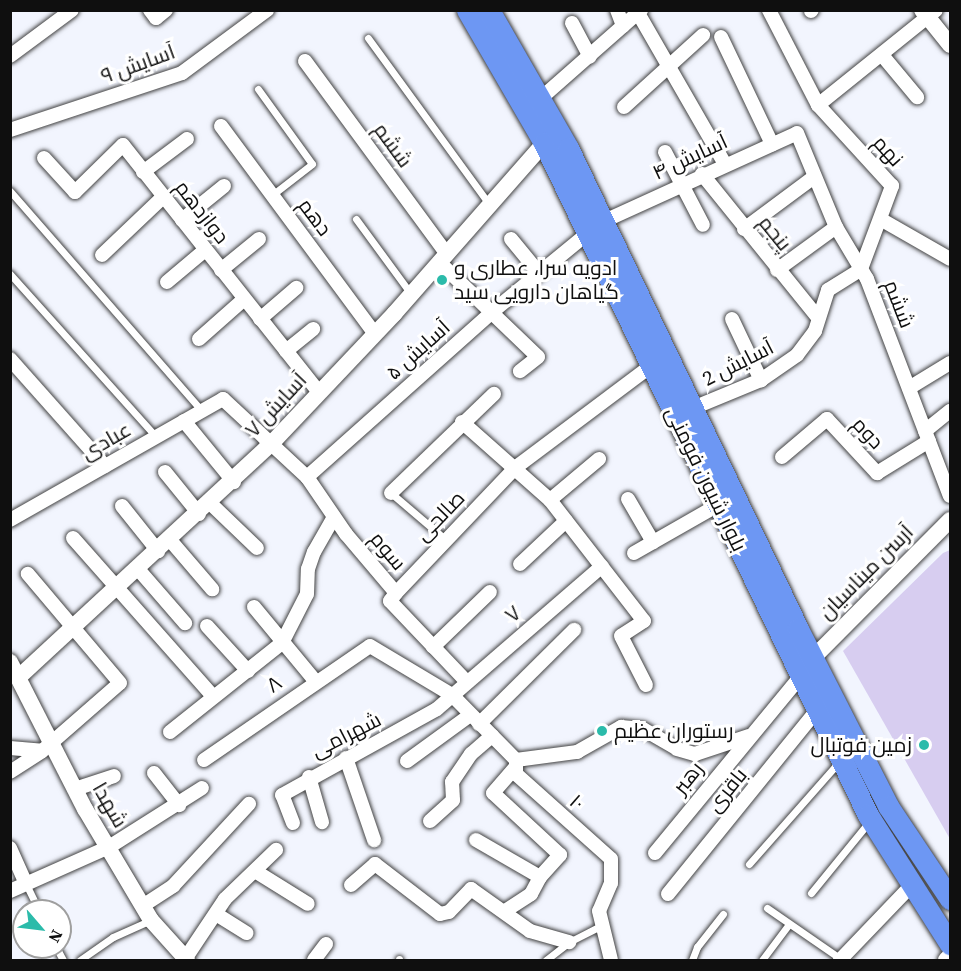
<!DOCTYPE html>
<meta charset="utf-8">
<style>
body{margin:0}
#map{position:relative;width:961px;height:971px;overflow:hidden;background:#f2f5fe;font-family:"Source Serif 4",Cairo,serif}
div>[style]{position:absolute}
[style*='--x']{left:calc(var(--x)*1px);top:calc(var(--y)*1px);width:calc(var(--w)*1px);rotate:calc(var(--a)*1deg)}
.pitch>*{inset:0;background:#d7cdf0}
.roads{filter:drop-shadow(0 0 2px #424242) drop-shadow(0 0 2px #424242)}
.service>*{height:7px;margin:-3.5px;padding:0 3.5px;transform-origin:3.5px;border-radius:3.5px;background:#fff}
.minor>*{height:14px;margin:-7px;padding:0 7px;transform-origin:7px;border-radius:7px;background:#fff}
.tertiary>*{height:16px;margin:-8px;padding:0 8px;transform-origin:8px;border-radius:8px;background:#fff}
.primary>*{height:21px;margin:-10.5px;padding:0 10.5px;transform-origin:10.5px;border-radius:10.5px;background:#6d97f3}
.dots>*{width:16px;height:16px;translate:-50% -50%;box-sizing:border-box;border:3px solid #fff;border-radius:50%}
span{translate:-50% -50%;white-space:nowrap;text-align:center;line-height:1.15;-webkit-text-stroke:6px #fff;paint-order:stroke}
.street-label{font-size:21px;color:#0f0f0f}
.poi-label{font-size:21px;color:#0f0f0f}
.left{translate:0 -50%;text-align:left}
.right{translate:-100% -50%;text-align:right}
.frame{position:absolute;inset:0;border:12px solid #0f0f0f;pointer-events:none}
.north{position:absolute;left:12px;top:899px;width:60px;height:60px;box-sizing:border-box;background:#fff;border:2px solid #9f9f9f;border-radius:50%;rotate:118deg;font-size:16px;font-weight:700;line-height:24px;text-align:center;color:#0f0f0f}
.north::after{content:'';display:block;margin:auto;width:21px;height:27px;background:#2bbbaa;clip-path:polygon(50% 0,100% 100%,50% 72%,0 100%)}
</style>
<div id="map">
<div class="pitch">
<div style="clip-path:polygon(950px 550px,950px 839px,843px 651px,943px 553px)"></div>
</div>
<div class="roads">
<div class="service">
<div style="--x:368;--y:38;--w:207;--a:53.9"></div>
<div style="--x:258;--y:89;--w:92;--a:54.2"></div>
<div style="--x:312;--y:164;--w:51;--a:142.2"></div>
<div style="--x:10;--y:191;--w:292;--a:48.9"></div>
<div style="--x:356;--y:219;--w:93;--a:53.7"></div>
<div style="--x:10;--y:274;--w:219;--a:48.1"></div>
<div style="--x:391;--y:493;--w:72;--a:40.5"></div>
<div style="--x:749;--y:864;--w:136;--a:-48.6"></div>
<div style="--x:26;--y:884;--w:30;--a:64"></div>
<div style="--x:811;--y:893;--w:92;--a:-50.8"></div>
<div style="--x:767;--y:908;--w:90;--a:34.6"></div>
<div style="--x:56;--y:947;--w:15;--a:62"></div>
<div style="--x:80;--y:960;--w:40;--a:-34.9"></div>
<div style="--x:113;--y:937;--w:42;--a:-24.1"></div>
<div style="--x:399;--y:960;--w:1;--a:-90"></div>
<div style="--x:546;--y:960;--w:29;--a:-38"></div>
<div style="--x:569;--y:942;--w:35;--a:-27"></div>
<div style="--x:692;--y:960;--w:14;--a:-69"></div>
<div style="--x:697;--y:947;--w:42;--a:-51.8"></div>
<div style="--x:762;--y:960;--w:45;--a:-53.1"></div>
</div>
<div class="minor">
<div style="--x:150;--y:10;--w:10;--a:53"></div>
<div style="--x:156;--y:18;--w:13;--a:-39"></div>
<div style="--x:617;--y:10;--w:17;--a:69"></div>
<div style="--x:811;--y:11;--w:1;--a:-45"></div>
<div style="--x:638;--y:13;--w:174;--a:60.1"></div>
<div style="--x:572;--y:23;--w:38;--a:62"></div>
<div style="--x:721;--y:37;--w:119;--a:64.5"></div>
<div style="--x:882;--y:55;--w:55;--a:50.2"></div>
<div style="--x:10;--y:56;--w:77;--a:-36.6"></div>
<div style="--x:305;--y:61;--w:240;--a:53.7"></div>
<div style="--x:540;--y:99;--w:135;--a:-41.4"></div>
<div style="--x:818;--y:105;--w:151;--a:-38.8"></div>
<div style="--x:624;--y:107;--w:107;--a:-42.3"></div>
<div style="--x:221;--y:126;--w:259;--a:53.5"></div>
<div style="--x:10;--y:130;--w:181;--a:-18.3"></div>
<div style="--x:182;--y:73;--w:106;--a:-36.5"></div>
<div style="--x:665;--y:152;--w:82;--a:62.5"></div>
<div style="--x:44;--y:158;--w:46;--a:47.6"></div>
<div style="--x:75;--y:192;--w:67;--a:-44.4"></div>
<div style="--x:123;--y:145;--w:315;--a:51.6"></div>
<div style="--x:143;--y:172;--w:55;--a:-36.9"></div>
<div style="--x:702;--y:174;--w:185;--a:51.1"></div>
<div style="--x:182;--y:220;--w:54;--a:-39"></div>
<div style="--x:882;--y:220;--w:78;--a:29.8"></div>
<div style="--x:602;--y:222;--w:214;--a:-24.5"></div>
<div style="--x:797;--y:133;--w:102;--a:67.5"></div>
<div style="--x:836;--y:227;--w:61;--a:59.2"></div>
<div style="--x:867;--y:279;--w:232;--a:69.1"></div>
<div style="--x:744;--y:229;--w:87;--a:-36.6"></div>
<div style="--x:511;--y:239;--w:44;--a:50.5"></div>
<div style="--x:102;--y:255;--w:84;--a:-43.6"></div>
<div style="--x:439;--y:262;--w:137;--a:43.8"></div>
<div style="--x:538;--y:357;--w:23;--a:142"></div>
<div style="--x:221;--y:270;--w:49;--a:-39.2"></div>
<div style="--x:777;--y:270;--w:73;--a:-36.1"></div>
<div style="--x:167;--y:282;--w:50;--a:-40.1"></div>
<div style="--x:260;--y:319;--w:48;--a:-40.7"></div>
<div style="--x:732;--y:319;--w:68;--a:64.6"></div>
<div style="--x:199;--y:339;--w:60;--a:-41.6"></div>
<div style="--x:286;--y:351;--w:35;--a:-39"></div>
<div style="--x:10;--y:359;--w:143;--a:48.4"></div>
<div style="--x:909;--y:388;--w:48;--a:-31.4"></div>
<div style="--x:693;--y:408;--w:74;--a:-22.4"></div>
<div style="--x:761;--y:380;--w:44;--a:-34.8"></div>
<div style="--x:797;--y:355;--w:30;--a:-53"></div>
<div style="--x:815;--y:331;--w:43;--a:-72.4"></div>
<div style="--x:828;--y:290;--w:39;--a:-32"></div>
<div style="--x:861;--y:269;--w:89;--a:-69.5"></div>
<div style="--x:892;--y:186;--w:110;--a:-132.4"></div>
<div style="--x:818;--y:105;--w:107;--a:-117.3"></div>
<div style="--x:184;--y:421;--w:79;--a:50.7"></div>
<div style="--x:462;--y:422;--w:118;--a:41.6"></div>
<div style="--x:550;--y:500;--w:153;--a:52.2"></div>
<div style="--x:644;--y:621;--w:27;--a:147"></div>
<div style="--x:621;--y:636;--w:55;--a:63"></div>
<div style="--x:925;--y:431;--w:32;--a:-39"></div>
<div style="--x:782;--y:457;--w:59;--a:-40.2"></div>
<div style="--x:827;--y:419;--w:74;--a:47.2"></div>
<div style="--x:877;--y:473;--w:61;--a:-31.6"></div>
<div style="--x:165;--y:472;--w:54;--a:51"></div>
<div style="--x:307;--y:477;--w:248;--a:-41.7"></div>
<div style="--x:492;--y:312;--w:123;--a:-39.4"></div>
<div style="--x:391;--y:493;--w:143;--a:-43.9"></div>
<div style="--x:628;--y:499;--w:50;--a:59.8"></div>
<div style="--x:550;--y:500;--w:64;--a:-39.9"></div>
<div style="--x:210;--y:503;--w:65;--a:43.8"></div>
<div style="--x:122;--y:506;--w:58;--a:51.3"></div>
<div style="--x:10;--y:520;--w:245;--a:-29.6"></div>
<div style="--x:223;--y:399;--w:115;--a:42.9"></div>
<div style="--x:307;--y:477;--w:69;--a:55.6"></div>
<div style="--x:346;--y:534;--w:77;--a:49.7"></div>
<div style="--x:396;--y:593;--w:10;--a:127"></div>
<div style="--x:390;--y:601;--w:110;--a:46.5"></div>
<div style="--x:73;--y:538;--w:210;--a:48.5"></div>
<div style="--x:170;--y:540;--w:65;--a:49.4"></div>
<div style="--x:634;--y:553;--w:97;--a:-29.7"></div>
<div style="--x:520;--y:564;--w:63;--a:-43.1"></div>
<div style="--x:138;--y:569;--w:72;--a:49"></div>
<div style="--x:396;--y:593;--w:173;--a:-46.4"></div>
<div style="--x:515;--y:468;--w:171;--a:-36.9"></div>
<div style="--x:254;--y:607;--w:97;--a:50.4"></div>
<div style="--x:207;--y:626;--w:61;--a:47.7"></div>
<div style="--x:433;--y:647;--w:79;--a:-44"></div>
<div style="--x:479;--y:724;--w:134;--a:-44.7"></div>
<div style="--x:170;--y:732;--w:143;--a:-38.5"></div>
<div style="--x:282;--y:643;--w:55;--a:-63"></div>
<div style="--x:307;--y:594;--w:25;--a:-88"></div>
<div style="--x:308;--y:569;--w:18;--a:-71"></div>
<div style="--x:314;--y:552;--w:40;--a:-60.3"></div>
<div style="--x:10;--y:748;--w:32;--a:5"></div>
<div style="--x:42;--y:751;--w:103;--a:-41.1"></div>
<div style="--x:120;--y:683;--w:143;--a:-130.2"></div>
<div style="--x:346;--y:758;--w:87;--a:71.1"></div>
<div style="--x:204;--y:760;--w:201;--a:-34.5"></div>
<div style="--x:370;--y:646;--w:96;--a:30.9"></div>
<div style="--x:452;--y:695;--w:91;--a:45.4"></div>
<div style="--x:516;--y:760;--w:14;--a:90"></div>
<div style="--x:516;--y:774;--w:127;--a:41.8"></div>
<div style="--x:611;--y:859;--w:24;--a:90"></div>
<div style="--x:611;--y:883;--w:30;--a:113"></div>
<div style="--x:599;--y:911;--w:50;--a:76.2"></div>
<div style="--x:516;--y:760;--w:62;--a:-7.5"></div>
<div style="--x:577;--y:752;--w:51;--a:-29.6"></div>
<div style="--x:621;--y:727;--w:22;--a:5"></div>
<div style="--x:643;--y:729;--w:39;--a:30"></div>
<div style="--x:677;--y:749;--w:19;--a:16"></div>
<div style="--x:695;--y:754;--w:57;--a:-18.4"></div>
<div style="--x:407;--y:761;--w:78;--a:-36.1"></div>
<div style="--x:10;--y:772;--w:38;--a:-33"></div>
<div style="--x:154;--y:773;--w:41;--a:52"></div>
<div style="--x:309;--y:777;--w:47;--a:73.9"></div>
<div style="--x:75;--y:789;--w:41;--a:-18.4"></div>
<div style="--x:430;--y:821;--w:31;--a:-42"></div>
<div style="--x:453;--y:800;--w:18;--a:-93"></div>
<div style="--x:452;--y:782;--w:34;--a:-56"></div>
<div style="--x:471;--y:754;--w:28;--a:-41"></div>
<div style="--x:293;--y:823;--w:30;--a:-111"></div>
<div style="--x:282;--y:795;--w:177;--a:-29"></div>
<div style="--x:437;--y:709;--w:218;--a:-40.9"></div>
<div style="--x:476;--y:840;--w:74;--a:30"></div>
<div style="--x:10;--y:848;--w:39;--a:66"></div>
<div style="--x:655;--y:853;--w:229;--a:-50.5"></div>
<div style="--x:255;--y:871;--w:62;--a:31.9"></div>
<div style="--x:351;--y:885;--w:32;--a:-41"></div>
<div style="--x:375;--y:864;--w:82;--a:37.6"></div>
<div style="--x:440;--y:914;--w:9;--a:-13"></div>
<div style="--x:449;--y:912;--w:32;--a:-46"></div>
<div style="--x:471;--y:889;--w:72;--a:35.4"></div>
<div style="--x:530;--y:931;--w:41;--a:15.8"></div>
<div style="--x:10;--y:891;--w:108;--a:-24"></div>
<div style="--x:109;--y:847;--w:110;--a:-32.4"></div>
<div style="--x:668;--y:894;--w:237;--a:-51"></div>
<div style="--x:144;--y:905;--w:35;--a:-33"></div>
<div style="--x:173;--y:886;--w:112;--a:-47.2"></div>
<div style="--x:505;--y:911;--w:31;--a:-33"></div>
<div style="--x:531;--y:894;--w:19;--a:-62"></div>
<div style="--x:540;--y:877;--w:30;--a:-48"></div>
<div style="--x:560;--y:855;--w:91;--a:-137.2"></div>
<div style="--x:493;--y:793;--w:35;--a:-49"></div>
<div style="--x:216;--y:914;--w:36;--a:32"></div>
<div style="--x:185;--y:959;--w:72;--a:-56.3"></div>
<div style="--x:225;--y:899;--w:71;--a:-43.9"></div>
<div style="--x:314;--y:960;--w:20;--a:-53"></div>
<div style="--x:840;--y:960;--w:104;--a:-46.2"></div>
</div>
<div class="tertiary">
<div style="--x:922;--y:10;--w:45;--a:51.3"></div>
<div style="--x:814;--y:657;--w:193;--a:-45.2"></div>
<div style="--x:10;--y:662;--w:165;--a:63"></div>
<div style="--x:85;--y:809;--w:129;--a:59.3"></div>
<div style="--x:151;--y:920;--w:54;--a:48"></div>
<div style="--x:19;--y:677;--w:343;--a:-42.8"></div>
<div style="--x:271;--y:444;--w:179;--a:-46.6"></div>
<div style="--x:394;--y:314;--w:227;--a:-48.7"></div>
<div style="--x:946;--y:960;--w:6;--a:-45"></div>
</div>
<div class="primary">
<div style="--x:467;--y:10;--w:154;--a:59.9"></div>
<div style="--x:544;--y:143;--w:746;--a:64.26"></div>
<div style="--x:868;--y:815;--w:153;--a:57.6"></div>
<div style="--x:489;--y:10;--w:159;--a:60.2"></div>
<div style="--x:568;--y:148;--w:533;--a:64.44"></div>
<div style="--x:798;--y:629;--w:199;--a:63"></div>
<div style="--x:888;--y:806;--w:112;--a:56.3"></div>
</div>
</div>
<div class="dots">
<div style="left:442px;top:280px;background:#2bbbaa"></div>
<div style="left:602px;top:731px;background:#2bbbaa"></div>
<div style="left:924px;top:745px;background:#2bbbaa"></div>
</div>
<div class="street-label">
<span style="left:138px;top:64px;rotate:-20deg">آسایش ۹</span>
<span style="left:393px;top:145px;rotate:54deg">ششم</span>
<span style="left:888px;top:151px;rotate:48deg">نهم</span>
<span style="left:690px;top:157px;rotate:-25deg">آسایش ۴</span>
<span style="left:202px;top:212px;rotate:52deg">دوازدهم</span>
<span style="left:315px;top:217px;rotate:53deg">دهم</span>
<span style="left:775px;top:233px;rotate:51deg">پنجم</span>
<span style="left:899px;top:304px;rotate:69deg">ششم</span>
<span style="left:418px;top:350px;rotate:-42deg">آسایش ۵</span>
<span style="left:738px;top:363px;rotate:-27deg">آسایش 2</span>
<span style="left:276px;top:405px;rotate:-47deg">آسایش ۷</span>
<span style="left:868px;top:433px;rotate:47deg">دوم</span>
<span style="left:106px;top:441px;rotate:-30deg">عبادی</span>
<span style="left:706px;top:479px;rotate:64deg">بلوار شیون فومنی</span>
<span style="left:440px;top:516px;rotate:-46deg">صالحی</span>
<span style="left:388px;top:551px;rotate:50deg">سوم</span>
<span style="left:866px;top:572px;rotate:-45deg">آرسن میناسیان</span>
<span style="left:513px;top:614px;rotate:-40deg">۷</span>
<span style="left:274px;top:684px;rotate:-34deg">۸</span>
<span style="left:346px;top:735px;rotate:-27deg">شهرامی</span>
<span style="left:688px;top:778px;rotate:-51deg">رهبر</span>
<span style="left:727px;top:790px;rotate:-51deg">باقری</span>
<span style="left:577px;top:802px;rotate:41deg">۱۰</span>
<span style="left:110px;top:805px;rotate:60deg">شهدا</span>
</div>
<div class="poi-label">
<span class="left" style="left:454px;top:280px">ادویه سرا، عطاری و<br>گیاهان دارویی سید</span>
<span class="left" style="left:614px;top:731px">رستوران عظیم</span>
<span class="right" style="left:912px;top:745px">زمین فوتبال</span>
</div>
<div class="frame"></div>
<div class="north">N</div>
</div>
